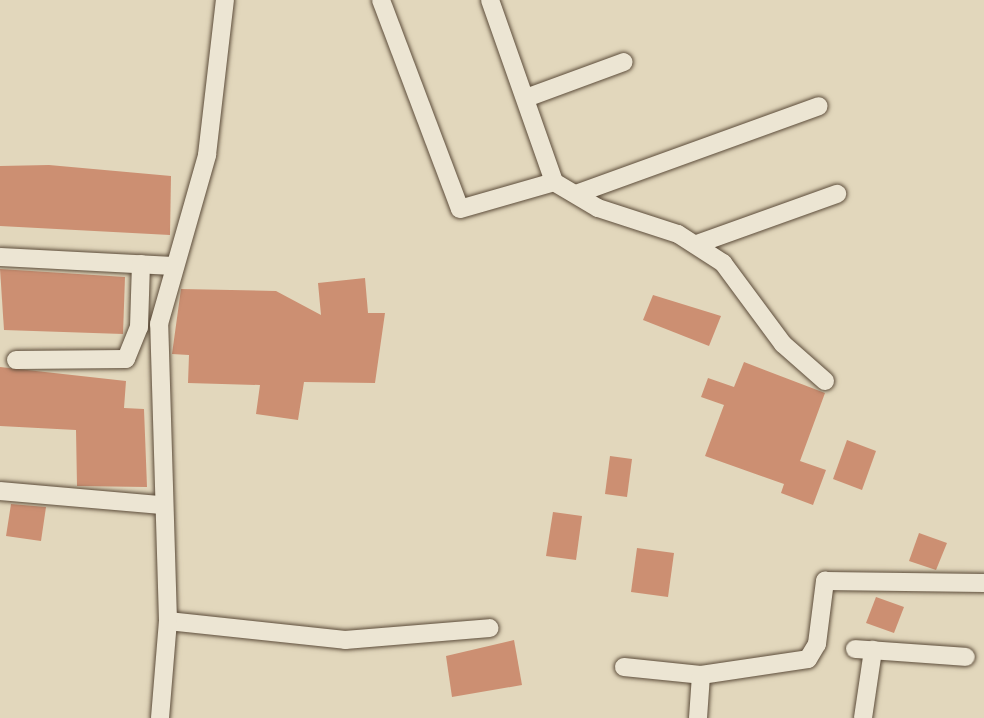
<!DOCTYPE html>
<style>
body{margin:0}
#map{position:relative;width:984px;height:718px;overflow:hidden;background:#e2d7bc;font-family:Alegreya,serif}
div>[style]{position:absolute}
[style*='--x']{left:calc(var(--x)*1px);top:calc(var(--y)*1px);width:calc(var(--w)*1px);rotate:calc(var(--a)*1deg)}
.building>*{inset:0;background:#cc8f72}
.roads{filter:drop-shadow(0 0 2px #5c4c3a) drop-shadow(0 0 2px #5c4c3a)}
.street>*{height:18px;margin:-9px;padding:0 9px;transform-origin:9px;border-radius:9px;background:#ece5d3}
span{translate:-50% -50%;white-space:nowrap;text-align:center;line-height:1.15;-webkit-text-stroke:6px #ece5d3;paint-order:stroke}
</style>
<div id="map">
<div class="building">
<div style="clip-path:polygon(49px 165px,171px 176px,170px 235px,0 226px,0 166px)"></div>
<div style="clip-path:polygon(0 269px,125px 277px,123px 334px,4px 330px)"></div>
<div style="clip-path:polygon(365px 278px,368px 313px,385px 313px,375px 383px,304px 382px,298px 420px,256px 414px,260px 385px,188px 383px,189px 355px,172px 354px,181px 289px,276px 291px,321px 315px,318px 283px)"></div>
<div style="clip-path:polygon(653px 295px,721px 316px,709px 346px,643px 320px)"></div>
<div style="clip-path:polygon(744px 362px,825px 393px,800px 461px,826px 470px,813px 505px,781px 493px,784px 484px,705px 456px,724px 405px,701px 397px,708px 378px,734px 387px)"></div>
<div style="clip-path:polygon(0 367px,126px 381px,124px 408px,144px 409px,147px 487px,77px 486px,76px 430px,0 426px)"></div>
<div style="clip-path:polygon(847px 440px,876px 451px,862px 490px,833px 479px)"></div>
<div style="clip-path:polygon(610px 456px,632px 459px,627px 497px,605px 494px)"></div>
<div style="clip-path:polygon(11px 504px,46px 507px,41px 541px,6px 536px)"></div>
<div style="clip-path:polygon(553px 512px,582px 516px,576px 560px,546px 556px)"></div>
<div style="clip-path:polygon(919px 533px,947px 543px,936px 570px,909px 561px)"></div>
<div style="clip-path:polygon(637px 548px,674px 553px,668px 597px,631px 592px)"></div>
<div style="clip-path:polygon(876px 597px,904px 607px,894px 633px,866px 623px)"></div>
<div style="clip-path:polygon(514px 640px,522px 685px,452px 697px,446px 656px)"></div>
</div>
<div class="roads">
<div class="street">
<div style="--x:381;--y:0;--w:223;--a:69.3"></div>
<div style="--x:460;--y:209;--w:98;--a:-16"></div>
<div style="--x:554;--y:182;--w:51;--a:30.6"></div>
<div style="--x:598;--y:208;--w:84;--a:18"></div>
<div style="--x:678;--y:234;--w:54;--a:32.8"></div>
<div style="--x:723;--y:263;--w:101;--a:53.5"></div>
<div style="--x:783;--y:344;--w:56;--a:41.4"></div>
<div style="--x:490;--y:0;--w:193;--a:70.6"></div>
<div style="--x:526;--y:98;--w:104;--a:-20.2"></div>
<div style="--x:576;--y:194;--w:258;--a:-19.9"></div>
<div style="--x:697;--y:244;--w:149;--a:-19.7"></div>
<div style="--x:0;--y:257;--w:174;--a:3"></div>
<div style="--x:16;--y:360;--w:110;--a:-0.5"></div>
<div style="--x:126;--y:359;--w:35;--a:-68"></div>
<div style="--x:139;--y:327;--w:63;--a:-88.2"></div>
<div style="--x:0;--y:491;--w:162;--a:5"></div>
<div style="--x:168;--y:621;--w:178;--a:6.1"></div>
<div style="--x:345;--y:640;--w:145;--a:-4.7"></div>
<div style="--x:855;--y:649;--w:111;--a:4.1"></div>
<div style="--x:624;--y:667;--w:77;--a:5.9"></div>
<div style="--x:701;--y:675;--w:108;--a:-8.5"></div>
<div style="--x:808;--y:659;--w:17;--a:-59"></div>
<div style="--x:817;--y:644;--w:64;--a:-82.8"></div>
<div style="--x:825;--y:581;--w:159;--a:0.7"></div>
<div style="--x:160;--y:718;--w:97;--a:-85.3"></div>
<div style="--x:168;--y:621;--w:297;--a:-91.7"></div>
<div style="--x:159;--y:324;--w:176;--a:-74.1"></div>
<div style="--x:207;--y:155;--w:156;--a:-83.4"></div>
<div style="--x:698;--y:718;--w:43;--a:-86"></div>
<div style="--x:863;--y:718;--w:69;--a:-81.6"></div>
</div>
</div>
</div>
